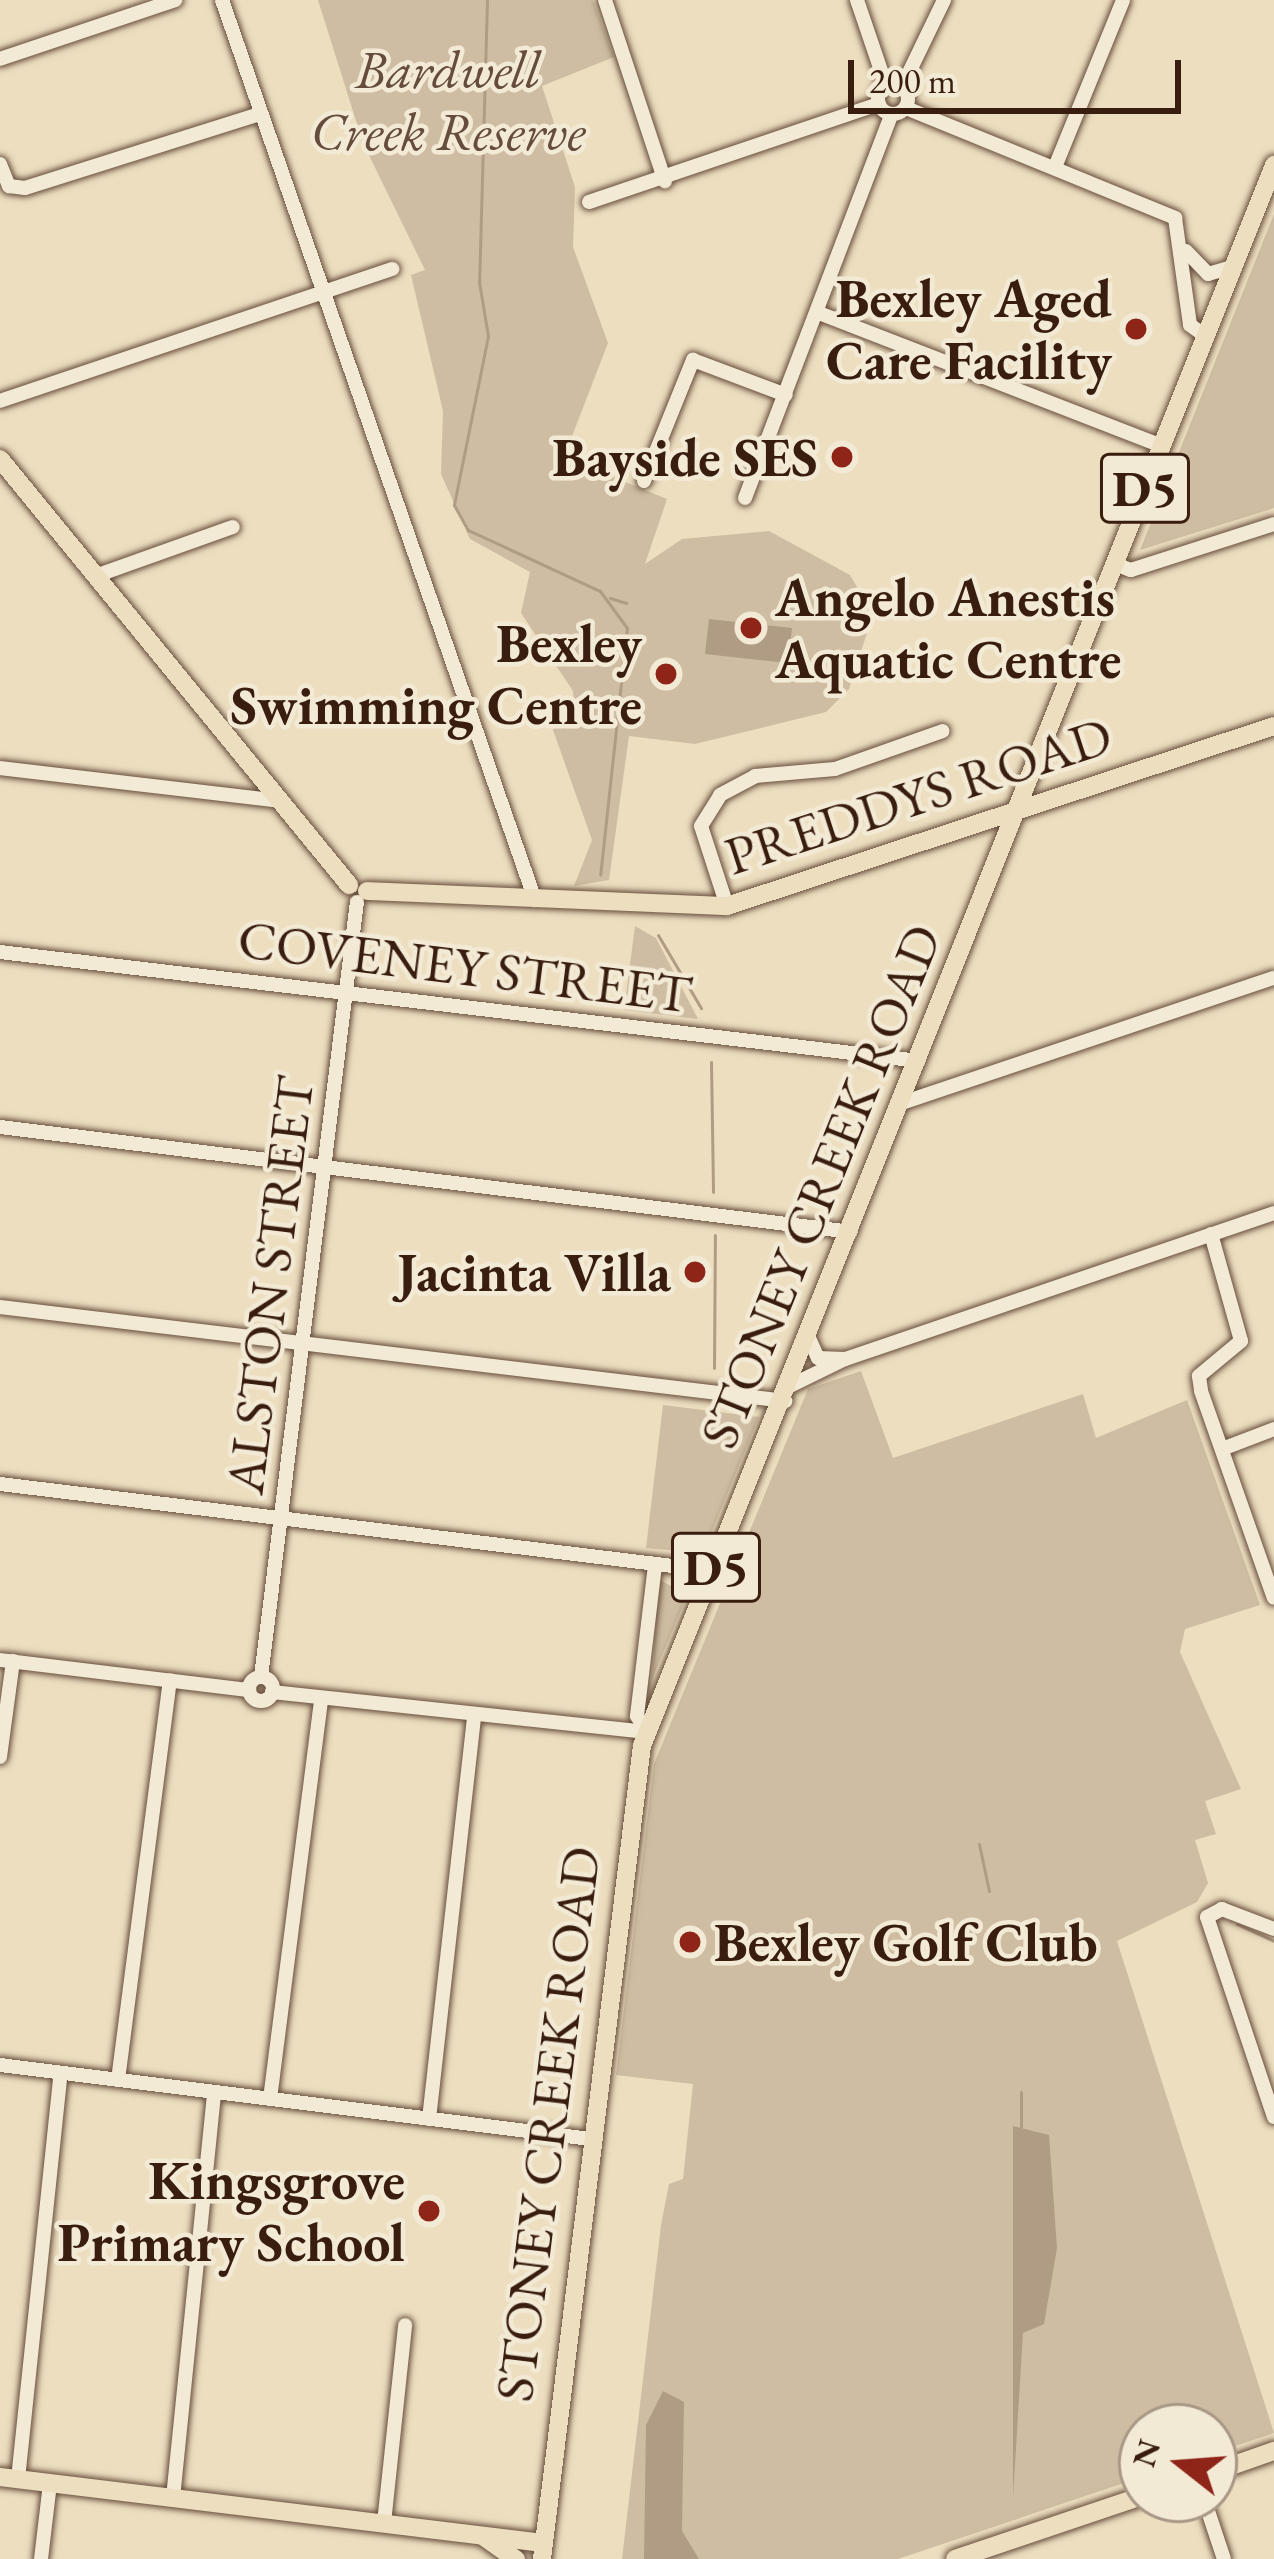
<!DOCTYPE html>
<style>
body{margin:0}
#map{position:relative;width:1274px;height:2559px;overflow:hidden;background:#eddec0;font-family:"EB Garamond",serif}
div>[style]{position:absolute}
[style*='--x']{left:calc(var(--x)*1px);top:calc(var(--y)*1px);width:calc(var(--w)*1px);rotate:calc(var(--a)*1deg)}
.green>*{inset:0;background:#cebda2}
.water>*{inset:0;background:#b09c84}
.stream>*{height:3px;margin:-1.5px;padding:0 1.5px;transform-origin:1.5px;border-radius:1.5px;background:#b09c84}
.roads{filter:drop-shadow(0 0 3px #664d3b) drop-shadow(0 0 3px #664d3b)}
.minor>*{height:14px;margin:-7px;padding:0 7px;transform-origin:7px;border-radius:7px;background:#f3ead6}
.minor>.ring{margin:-7px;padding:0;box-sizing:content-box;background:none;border:14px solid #f3ead6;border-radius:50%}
.major>*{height:18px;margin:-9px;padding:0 9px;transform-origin:9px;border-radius:9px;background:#eddec0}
.dots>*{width:33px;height:33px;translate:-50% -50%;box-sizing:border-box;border:6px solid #f3ead6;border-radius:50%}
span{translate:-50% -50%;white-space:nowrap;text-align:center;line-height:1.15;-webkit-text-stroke:9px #f3ead6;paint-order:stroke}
.shield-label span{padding:3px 9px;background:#f3ead6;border:3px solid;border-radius:9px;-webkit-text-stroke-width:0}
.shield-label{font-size:51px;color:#391d0f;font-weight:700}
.park-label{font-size:54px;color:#664d3b;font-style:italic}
.poi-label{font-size:54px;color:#391d0f;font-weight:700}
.right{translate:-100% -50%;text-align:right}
.left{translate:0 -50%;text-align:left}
.street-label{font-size:54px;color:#391d0f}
.north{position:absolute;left:1118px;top:2403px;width:120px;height:120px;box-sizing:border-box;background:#f3ead6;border:3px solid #a99886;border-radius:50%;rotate:287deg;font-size:33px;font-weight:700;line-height:48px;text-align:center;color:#391d0f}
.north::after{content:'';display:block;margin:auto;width:42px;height:54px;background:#8f2418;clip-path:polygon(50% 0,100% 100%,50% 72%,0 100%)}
.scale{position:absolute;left:848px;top:60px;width:333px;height:54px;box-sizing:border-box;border:6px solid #391d0f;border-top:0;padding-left:15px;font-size:36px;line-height:42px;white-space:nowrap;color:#391d0f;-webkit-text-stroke:9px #f3ead6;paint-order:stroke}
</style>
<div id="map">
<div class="green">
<div style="clip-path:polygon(318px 0,593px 0,614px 57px,542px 86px,575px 187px,573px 247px,608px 343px,564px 457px,667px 499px,645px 564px,682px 539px,769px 531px,850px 575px,873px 614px,849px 689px,826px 712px,695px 744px,629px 736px,609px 880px,574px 886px,592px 840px,553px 730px,553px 720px,575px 718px,573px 691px,521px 613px,530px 572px,470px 539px,441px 474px,443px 411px,411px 275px,425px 270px,363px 143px)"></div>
<div style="clip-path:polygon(1274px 214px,1274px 508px,1140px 550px)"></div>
<div style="clip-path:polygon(635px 926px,656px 938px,698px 1019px,624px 1010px)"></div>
<div style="clip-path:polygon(861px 1371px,893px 1458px,1083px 1394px,1096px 1438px,1187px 1400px,1260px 1605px,1185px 1629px,1180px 1652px,1241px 1789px,1205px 1801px,1216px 1834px,1195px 1840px,1208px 1883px,1197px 1902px,1117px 1941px,1274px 2433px,1214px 2453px,1214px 2427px,1142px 2427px,1142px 2477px,898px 2559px,622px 2559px,661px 2225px,669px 2184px,683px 2179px,693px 2084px,616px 2075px,654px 1764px,808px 1389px)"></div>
<div style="clip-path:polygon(663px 1405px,759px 1417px,703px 1553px,646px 1548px)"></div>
<div style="clip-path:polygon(659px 1580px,688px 1594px,652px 1679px)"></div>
</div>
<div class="water">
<div style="clip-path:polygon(709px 619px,792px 628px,788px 663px,705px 654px)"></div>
<div style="clip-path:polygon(1013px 2126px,1049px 2135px,1057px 2248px,1044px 2324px,1023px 2333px,1013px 2497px)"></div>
<div style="clip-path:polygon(663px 2391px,684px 2402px,682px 2531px,699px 2559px,644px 2559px,646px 2425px)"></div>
</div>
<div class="stream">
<div style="--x:487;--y:0;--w:282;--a:91.6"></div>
<div style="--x:479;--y:282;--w:55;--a:80.5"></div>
<div style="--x:488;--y:336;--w:172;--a:101.4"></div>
<div style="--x:454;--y:505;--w:29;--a:61"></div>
<div style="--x:468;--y:530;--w:145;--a:24.8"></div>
<div style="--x:600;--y:591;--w:46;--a:53.9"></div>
<div style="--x:627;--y:628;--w:248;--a:96.2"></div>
<div style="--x:610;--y:598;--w:17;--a:17"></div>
<div style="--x:658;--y:935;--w:85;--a:59.5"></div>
<div style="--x:711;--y:1062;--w:130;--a:89.1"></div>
<div style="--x:714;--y:1368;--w:133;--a:-89.6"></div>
<div style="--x:979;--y:1844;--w:48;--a:78"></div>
<div style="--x:1237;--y:1924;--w:41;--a:24.7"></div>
<div style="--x:1021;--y:2092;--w:35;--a:90"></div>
</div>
<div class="roads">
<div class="minor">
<div style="--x:222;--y:0;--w:953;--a:70.82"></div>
<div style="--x:605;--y:0;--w:191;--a:71.7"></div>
<div style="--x:857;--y:0;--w:90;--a:71.2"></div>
<div style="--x:0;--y:59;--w:185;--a:-18.6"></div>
<div class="ring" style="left:878px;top:84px;width:16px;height:16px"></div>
<div style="--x:902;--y:87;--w:97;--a:-64.2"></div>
<div style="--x:906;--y:108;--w:291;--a:22.2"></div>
<div style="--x:1175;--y:218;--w:108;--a:82"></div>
<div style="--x:1190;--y:325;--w:19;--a:35"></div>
<div style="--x:0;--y:164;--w:24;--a:68"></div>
<div style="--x:9;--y:186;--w:16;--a:7"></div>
<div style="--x:25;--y:188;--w:246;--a:-17.5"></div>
<div style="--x:1055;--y:167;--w:180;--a:-67.8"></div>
<div style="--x:589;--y:202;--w:306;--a:-18.7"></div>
<div style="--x:1186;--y:251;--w:32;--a:46"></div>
<div style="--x:1208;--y:274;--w:26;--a:-16"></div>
<div style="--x:819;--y:313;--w:368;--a:21.2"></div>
<div style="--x:0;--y:401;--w:414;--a:-18.6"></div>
<div style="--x:644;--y:481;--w:131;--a:-68"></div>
<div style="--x:693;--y:360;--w:99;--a:20.6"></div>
<div style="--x:745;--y:498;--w:411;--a:-69.1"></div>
<div style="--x:1115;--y:564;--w:17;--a:21"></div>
<div style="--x:1131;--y:570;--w:150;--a:-17.8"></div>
<div style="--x:98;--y:575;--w:143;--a:-19.6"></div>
<div style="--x:0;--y:768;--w:281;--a:6.7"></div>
<div style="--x:727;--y:906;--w:84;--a:-108"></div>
<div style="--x:701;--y:826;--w:36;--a:-58"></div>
<div style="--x:720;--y:795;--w:40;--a:-28"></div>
<div style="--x:755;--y:776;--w:80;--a:-5"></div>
<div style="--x:835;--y:769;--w:114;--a:-19.4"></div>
<div style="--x:0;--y:952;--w:925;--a:6.76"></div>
<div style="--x:902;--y:1103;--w:392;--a:-18.6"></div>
<div style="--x:0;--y:1127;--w:857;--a:7.03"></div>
<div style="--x:1211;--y:1234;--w:111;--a:74.3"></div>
<div style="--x:1241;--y:1341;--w:55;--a:140.2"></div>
<div style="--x:1199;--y:1376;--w:15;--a:82"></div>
<div style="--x:1201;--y:1391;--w:219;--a:70.6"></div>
<div style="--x:0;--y:1307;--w:791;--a:6.83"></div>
<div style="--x:809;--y:1338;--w:22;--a:66"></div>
<div style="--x:818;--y:1358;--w:27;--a:2"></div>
<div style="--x:845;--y:1359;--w:453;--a:-18.8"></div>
<div style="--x:790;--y:1386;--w:61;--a:-26.1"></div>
<div style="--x:1222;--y:1449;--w:56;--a:-21"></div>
<div style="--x:0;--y:1484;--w:719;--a:6.95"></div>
<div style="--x:0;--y:1660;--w:251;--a:6.9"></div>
<div style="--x:261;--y:1677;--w:781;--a:-82.94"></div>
<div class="ring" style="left:249px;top:1677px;width:10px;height:10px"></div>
<div style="--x:272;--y:1692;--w:377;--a:6.1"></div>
<div style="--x:647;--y:1732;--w:19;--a:-122"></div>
<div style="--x:637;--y:1716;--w:153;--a:-83.2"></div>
<div style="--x:0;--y:1757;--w:97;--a:-82.3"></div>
<div style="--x:1274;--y:1929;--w:56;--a:-159"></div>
<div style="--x:1222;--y:1909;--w:17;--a:152"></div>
<div style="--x:1207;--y:1917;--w:211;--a:71.5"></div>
<div style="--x:0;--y:2065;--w:596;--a:7.14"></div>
<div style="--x:118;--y:2080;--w:403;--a:-82.6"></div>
<div style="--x:270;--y:2099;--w:402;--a:-82.7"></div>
<div style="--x:429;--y:2119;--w:403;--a:-83.6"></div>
<div style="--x:18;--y:2479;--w:408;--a:-84"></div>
<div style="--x:173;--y:2498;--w:408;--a:-84.2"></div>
<div style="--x:1204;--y:2499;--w:63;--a:71.6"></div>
<div style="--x:384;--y:2523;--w:199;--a:-83.9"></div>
<div style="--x:41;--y:2559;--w:77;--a:-83.2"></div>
</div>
<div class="major">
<div style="--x:0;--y:459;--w:551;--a:50.67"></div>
<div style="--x:367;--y:891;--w:360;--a:2.4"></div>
<div style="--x:727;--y:906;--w:576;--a:-18.21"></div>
<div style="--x:1214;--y:2472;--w:64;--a:-19.3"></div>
<div style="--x:0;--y:2477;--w:547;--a:6.93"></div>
<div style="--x:484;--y:2537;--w:39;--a:35"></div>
<div style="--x:542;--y:2559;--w:819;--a:-82.99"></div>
<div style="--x:642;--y:1746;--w:1703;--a:-68.21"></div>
<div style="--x:955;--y:2559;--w:197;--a:-18.6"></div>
</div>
</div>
<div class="dots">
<div style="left:1136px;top:329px;background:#8f2418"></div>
<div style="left:842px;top:457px;background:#8f2418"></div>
<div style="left:751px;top:628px;background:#8f2418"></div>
<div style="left:666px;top:674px;background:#8f2418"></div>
<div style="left:695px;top:1272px;background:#8f2418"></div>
<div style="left:690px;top:1942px;background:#8f2418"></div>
<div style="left:429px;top:2211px;background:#8f2418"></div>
</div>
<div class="shield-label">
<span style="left:1145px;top:488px">D5</span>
<span style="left:716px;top:1567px">D5</span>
</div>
<div class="park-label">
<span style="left:448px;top:100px">Bardwell<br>Creek Reserve</span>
</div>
<div class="poi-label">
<span class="right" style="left:1112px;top:329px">Bexley Aged<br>Care Facility</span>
<span class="right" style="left:818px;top:457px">Bayside SES</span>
<span class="left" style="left:775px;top:628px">Angelo Anestis<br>Aquatic Centre</span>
<span class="right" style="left:642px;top:674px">Bexley<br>Swimming Centre</span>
<span class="right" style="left:671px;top:1272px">Jacinta Villa</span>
<span class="left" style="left:714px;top:1942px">Bexley Golf Club</span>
<span class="right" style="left:405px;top:2211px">Kingsgrove<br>Primary School</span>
</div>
<div class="street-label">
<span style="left:918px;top:795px;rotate:-18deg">PREDDYS ROAD</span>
<span style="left:465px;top:966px;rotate:7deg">COVENEY STREET</span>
<span style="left:820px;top:1186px;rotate:-68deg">STONEY CREEK ROAD</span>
<span style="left:269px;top:1285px;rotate:-83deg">ALSTON STREET</span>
<span style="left:547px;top:2124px;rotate:-83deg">STONEY CREEK ROAD</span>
</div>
<div class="north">N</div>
<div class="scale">200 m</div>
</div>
